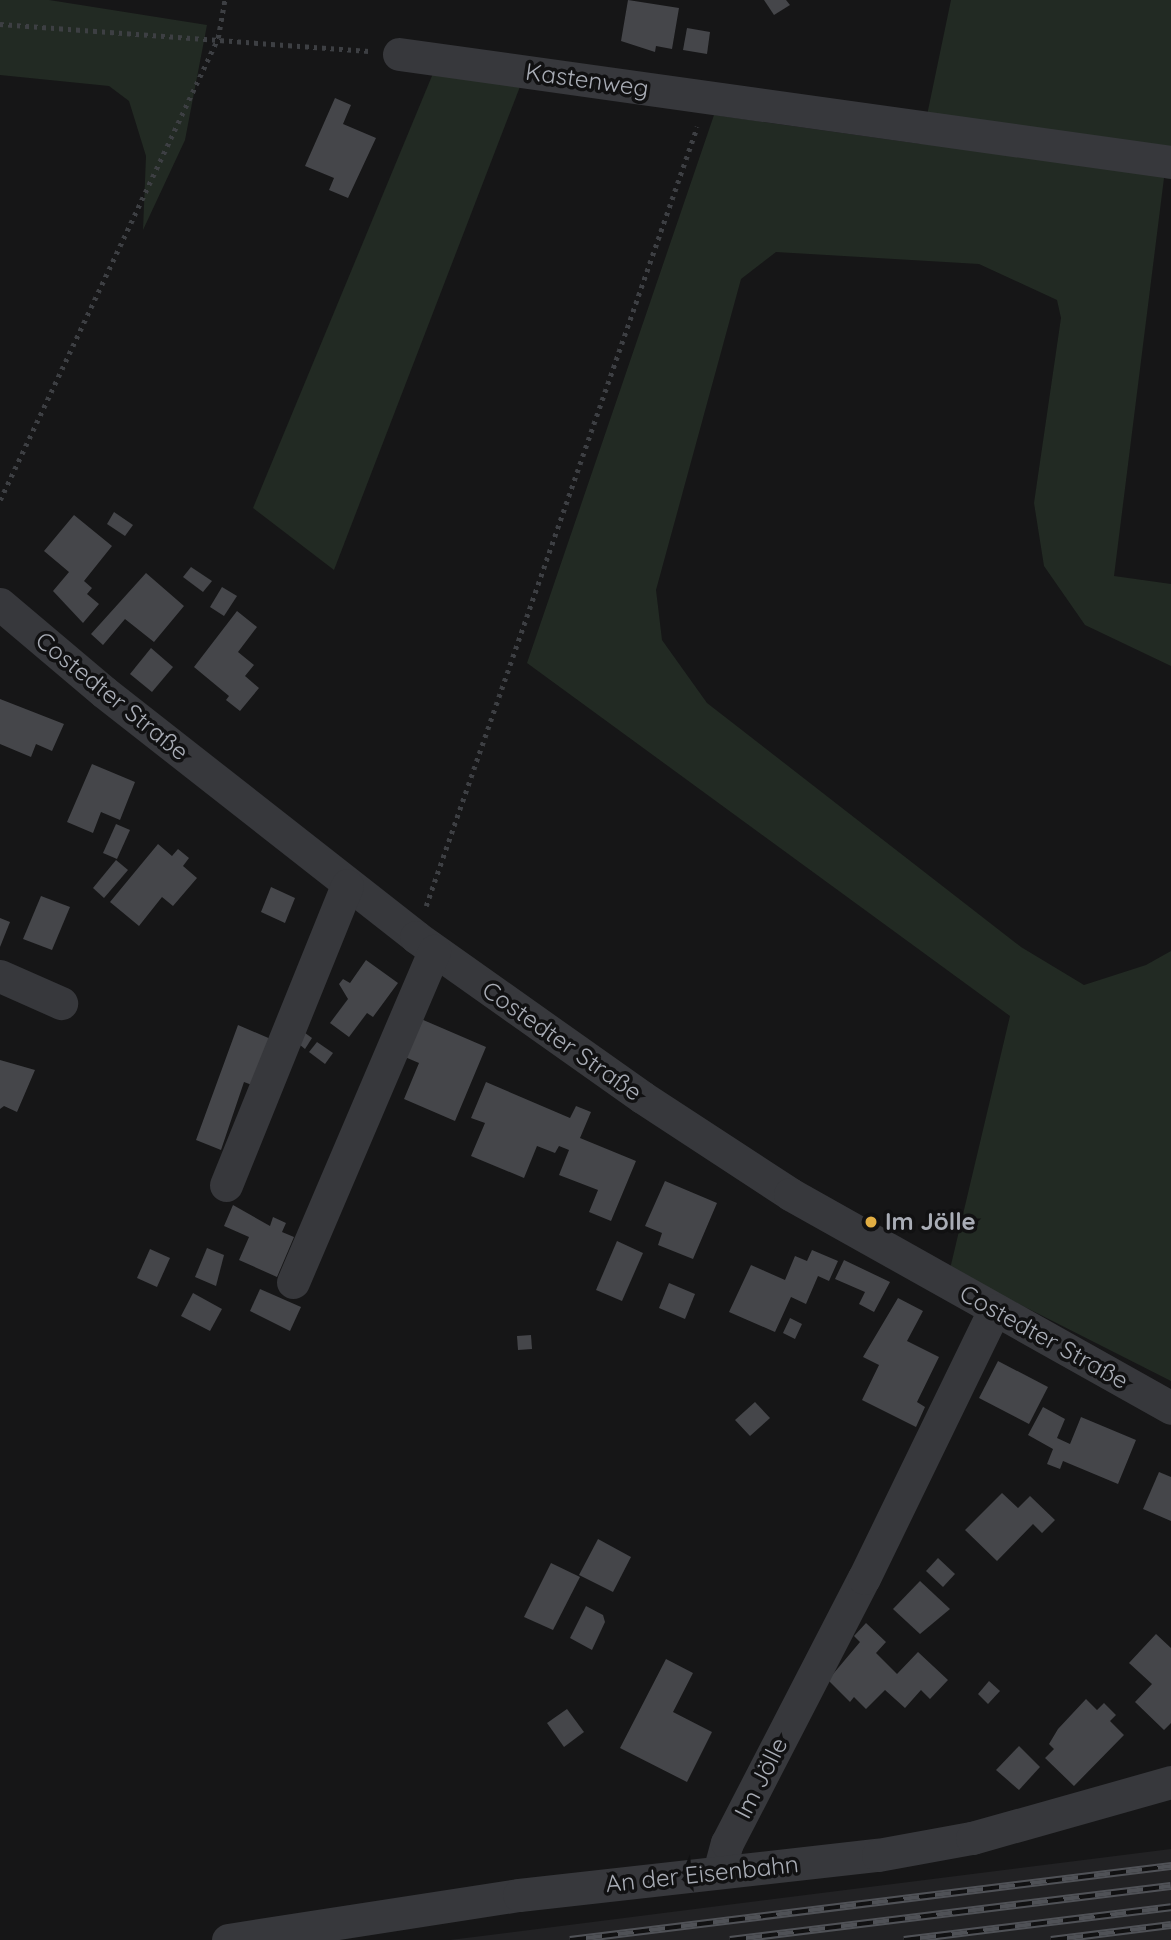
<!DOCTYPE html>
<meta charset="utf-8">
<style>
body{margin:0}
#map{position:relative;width:1171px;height:1940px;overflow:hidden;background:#161617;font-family:Quicksand,sans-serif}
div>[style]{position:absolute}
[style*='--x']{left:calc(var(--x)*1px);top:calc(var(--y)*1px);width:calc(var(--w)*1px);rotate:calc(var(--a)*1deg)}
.built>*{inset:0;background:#222224}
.green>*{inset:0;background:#222a23}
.building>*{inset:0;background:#45464a}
.path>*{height:4.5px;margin-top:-2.25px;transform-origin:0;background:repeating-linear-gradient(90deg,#3d3f43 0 3.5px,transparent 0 8.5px)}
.minor>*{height:33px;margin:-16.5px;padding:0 16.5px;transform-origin:16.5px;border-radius:16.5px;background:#37383c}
.rail>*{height:8px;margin-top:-4px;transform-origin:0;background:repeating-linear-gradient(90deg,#111112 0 16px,#505257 0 32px);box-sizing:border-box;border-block:2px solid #505257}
.dots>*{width:19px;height:19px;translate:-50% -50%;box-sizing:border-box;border:4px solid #111112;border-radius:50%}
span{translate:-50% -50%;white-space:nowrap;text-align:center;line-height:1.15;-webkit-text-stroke:7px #111112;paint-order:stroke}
.street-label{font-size:24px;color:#a9adb6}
.poi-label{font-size:24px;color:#a9adb6;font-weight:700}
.left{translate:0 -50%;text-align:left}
</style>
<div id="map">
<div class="built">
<div style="clip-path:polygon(1171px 1849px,1171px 1940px,450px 1940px)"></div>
</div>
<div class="green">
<div style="clip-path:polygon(0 0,49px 0,207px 25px,185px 140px,143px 230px,146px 156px,129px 101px,109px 86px,0 75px)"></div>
<div style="clip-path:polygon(951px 0,1171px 0,1171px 179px,1164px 178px,1114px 576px,1171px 584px,1171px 666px,1085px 625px,1044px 566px,1034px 503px,1061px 318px,1057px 300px,979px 264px,776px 252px,741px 279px,656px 590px,662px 640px,707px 703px,1021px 947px,1084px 985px,1146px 965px,1171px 951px,1171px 1381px,950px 1269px,1010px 1016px,527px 663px,714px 115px,921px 144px)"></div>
<div style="clip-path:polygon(434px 71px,521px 84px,334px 570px,253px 508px)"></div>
</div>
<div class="building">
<div style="clip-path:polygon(628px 0,679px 8px,672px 49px,656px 46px,655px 52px,621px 41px)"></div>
<div style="clip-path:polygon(764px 0,786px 0,790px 5px,774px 15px)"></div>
<div style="clip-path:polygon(687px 28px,710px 32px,707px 54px,683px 50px)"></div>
<div style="clip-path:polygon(335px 98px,351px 105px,343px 124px,376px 138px,348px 198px,329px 190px,334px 178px,305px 166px)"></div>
<div style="clip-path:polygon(114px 512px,133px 525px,125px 536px,107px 524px)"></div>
<div style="clip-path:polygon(74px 515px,112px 546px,84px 581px,92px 588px,87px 594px,99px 604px,83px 623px,53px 591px,69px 572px,44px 551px)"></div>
<div style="clip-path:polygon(191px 567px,212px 581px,203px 592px,183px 577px)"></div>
<div style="clip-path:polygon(146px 573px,184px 606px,154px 642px,125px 619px,103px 645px,91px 634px)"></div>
<div style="clip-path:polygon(222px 587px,237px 596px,224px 616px,210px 607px)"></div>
<div style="clip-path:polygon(237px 611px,257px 627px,238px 652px,254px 665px,245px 676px,259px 688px,240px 711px,226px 700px,229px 696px,194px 667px)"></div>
<div style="clip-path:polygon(151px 648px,173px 667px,152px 692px,130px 674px)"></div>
<div style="clip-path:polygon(0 699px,64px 724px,52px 751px,36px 744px,31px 757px,0 744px)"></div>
<div style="clip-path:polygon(92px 764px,135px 782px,120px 820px,101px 812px,93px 833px,67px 822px)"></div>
<div style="clip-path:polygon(116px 824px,130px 830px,117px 859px,103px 853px)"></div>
<div style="clip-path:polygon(158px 844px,172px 856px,178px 849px,189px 858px,183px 866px,197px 878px,173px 906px,162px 897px,139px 926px,110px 902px)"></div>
<div style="clip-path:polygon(116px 860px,128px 870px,104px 898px,93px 888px)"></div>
<div style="clip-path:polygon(271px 887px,295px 898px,285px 923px,261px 912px)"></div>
<div style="clip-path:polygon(41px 896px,70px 907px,52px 950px,23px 939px)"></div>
<div style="clip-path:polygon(0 918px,10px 922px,0 947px)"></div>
<div style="clip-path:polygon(366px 960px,398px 983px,373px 1017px,367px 1013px,349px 1037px,330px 1023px,348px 999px,339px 984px,343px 979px,350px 983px)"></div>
<div style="clip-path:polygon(414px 1016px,486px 1047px,455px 1121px,404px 1099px,419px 1063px,398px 1054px)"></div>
<div style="clip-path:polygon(238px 1025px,273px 1040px,260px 1088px,244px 1082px,221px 1150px,196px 1140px)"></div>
<div style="clip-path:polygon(301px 1030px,312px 1038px,305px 1049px,294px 1040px)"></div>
<div style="clip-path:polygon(317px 1042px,333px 1053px,325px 1064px,309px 1052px)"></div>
<div style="clip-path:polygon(0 1060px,35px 1070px,17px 1112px,4px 1106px,0 1109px)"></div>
<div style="clip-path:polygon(486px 1082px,570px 1118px,576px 1106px,591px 1112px,580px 1138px,636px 1161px,611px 1221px,589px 1212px,598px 1190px,559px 1175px,569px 1150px,559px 1146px,555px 1153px,537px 1146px,524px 1178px,471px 1156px,485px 1123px,471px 1118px)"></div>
<div style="clip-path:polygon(665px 1181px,717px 1203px,693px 1259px,658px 1245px,662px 1233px,645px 1226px)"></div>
<div style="clip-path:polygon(233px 1205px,270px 1226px,273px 1217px,286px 1223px,282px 1232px,294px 1237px,277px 1277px,239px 1260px,249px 1237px,224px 1226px)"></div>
<div style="clip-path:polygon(617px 1241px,643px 1253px,622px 1301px,596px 1290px)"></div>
<div style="clip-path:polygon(207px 1248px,224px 1255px,216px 1286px,195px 1277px)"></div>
<div style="clip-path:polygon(150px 1249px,170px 1258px,157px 1287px,137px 1278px)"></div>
<div style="clip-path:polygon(812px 1250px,838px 1261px,829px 1281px,818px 1276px,806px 1304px,791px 1297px,775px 1332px,729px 1312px,751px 1265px,785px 1280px,795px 1256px,807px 1261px)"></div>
<div style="clip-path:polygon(844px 1260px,890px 1282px,874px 1312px,859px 1304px,865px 1292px,835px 1279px)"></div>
<div style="clip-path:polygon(669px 1283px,695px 1294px,685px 1319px,659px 1308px)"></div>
<div style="clip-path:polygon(260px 1289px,301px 1307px,290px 1331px,250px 1311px)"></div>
<div style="clip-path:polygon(193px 1293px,222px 1309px,210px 1331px,181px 1316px)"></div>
<div style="clip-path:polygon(898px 1298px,923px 1311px,907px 1341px,939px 1357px,917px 1402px,925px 1407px,916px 1427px,862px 1400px,879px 1365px,863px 1357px)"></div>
<div style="clip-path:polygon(790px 1318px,802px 1324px,795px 1339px,783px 1333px)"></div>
<div style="clip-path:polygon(531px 1335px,532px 1349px,518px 1350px,517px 1336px)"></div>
<div style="clip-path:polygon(998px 1361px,1048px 1387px,1029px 1424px,979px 1398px)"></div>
<div style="clip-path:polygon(755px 1402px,770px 1418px,750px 1436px,735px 1420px)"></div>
<div style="clip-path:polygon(1043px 1407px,1065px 1419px,1057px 1438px,1070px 1444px,1081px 1417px,1136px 1440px,1118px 1484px,1063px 1461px,1060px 1469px,1047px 1464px,1053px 1449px,1028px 1435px)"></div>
<div style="clip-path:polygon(1159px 1472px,1171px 1477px,1171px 1521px,1143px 1509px)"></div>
<div style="clip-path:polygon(1002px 1493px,1018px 1508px,1030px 1496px,1055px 1520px,1042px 1533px,1033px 1524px,997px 1561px,965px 1530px)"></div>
<div style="clip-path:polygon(598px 1539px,631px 1557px,613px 1592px,579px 1575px)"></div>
<div style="clip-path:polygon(938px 1558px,955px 1574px,943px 1587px,926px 1571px)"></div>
<div style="clip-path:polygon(551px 1563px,580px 1577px,553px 1630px,524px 1617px)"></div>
<div style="clip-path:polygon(920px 1581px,950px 1609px,920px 1634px,893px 1609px)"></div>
<div style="clip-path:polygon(586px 1606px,603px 1615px,605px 1622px,592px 1650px,570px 1638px)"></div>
<div style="clip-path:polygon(866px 1623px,886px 1642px,876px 1653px,897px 1674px,918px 1652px,948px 1680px,930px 1699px,921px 1690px,905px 1708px,885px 1690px,866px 1709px,854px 1697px,850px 1702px,828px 1680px,860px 1642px,854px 1636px)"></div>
<div style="clip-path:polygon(1156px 1634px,1171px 1648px,1171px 1723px,1164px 1730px,1135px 1702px,1152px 1684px,1129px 1663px)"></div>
<div style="clip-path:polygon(666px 1659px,693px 1673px,673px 1712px,712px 1732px,687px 1782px,620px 1748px)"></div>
<div style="clip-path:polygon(989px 1681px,1000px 1691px,988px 1704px,978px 1694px)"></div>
<div style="clip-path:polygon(1086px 1699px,1097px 1710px,1104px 1703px,1116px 1715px,1110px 1721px,1124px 1735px,1074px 1786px,1045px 1758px,1054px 1749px,1049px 1744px,1058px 1729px)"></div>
<div style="clip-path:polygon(567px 1709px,584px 1732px,564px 1747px,547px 1723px)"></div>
<div style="clip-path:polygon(1019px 1746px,1040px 1767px,1019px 1790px,996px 1770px)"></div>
</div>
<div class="path">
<div style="--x:0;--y:24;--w:370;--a:4.2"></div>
<div style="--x:0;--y:500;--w:511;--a:-64.74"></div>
<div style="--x:218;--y:38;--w:39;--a:-80"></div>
<div style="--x:426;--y:906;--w:825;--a:-70.82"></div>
</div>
<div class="minor">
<div style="--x:399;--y:54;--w:780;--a:7.96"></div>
<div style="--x:0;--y:604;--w:136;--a:40.2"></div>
<div style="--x:104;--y:692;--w:397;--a:38.1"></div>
<div style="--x:416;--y:937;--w:277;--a:35.3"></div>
<div style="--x:642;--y:1097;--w:177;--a:33.2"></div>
<div style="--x:790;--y:1194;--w:437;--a:29.3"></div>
<div style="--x:0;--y:976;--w:67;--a:23.9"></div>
<div style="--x:226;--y:1185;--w:323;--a:-68"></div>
<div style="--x:293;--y:1282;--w:360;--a:-66.9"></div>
<div style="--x:719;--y:1872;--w:30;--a:-75"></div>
<div style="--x:727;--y:1843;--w:298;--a:-62.7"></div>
<div style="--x:864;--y:1578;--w:298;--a:-64.1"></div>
<div style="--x:228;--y:1940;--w:294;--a:-8.8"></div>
<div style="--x:519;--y:1895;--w:361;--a:-6.4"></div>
<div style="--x:878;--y:1855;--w:96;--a:-10.3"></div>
<div style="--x:972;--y:1838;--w:207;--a:-15.7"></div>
</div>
<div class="rail">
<div style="--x:570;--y:1940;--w:606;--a:-7.02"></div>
<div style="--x:730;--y:1940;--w:444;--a:-7"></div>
<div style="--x:904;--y:1940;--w:269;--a:-7"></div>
<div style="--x:1051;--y:1940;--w:121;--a:-7.1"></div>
</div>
<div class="dots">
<div style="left:871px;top:1222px;background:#e2ae43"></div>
</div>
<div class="street-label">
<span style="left:587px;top:80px;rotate:8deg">Kastenweg</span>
<span style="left:112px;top:696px;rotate:39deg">Costedter Straße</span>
<span style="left:562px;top:1041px;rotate:35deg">Costedter Straße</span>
<span style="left:1044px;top:1337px;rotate:29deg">Costedter Straße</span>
<span style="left:761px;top:1778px;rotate:-63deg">Im Jölle</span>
<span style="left:702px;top:1874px;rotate:-6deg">An der Eisenbahn</span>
</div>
<div class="poi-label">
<span class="left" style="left:885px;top:1222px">Im Jölle</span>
</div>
</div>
